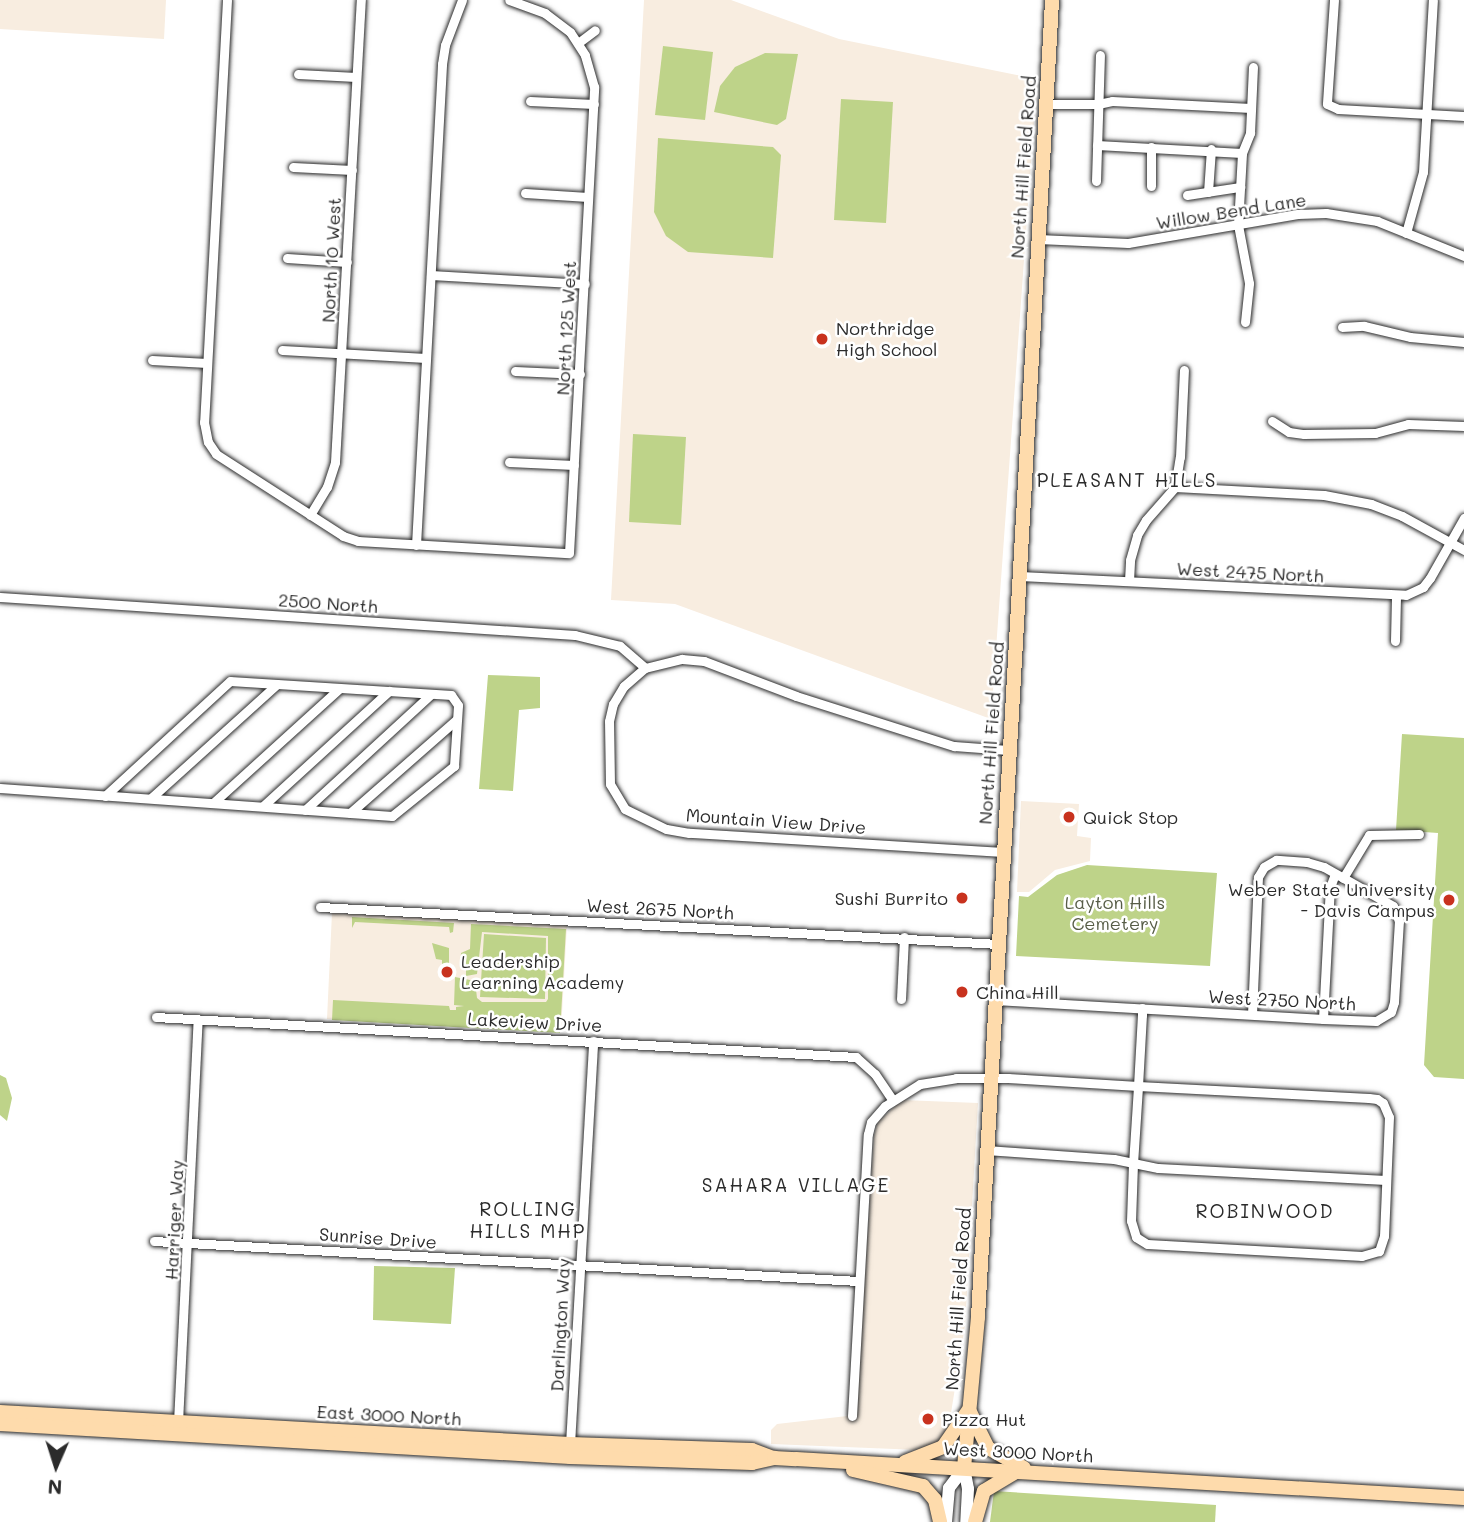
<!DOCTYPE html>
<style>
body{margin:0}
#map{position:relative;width:1464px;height:1522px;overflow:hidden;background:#fff;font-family:Mali,sans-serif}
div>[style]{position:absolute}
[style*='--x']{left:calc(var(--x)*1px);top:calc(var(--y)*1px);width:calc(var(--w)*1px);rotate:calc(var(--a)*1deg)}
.built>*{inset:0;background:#f8ede0}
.green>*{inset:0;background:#bed389}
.roads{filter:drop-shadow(0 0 2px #2b2b2b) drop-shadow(0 0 2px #2b2b2b)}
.street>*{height:9px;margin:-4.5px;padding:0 4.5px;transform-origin:4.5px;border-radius:4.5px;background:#fff}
.secondary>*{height:12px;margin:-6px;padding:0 6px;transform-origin:6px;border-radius:6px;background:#fff}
.primary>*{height:14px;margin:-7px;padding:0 7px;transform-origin:7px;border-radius:7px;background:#fedbac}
.dots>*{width:19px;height:19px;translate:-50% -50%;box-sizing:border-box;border:4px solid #fff;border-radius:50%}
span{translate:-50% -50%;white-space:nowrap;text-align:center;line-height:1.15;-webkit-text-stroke:5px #fff;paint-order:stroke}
.street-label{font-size:18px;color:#2b2b2b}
.poi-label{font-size:18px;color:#2b2b2b}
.left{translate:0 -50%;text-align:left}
.right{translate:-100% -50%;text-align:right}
.park-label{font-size:18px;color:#575d47}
.neighbourhood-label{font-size:19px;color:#2b2b2b;letter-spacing:2px}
.north{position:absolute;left:21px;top:1431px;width:70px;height:70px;-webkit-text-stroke:5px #fff;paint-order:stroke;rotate:183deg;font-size:19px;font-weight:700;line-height:28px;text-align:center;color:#2b2b2b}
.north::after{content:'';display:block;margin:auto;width:24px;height:32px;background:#2b2b2b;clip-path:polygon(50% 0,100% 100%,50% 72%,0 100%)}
</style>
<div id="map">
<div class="built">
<div style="clip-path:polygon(0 0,166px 0,164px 39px,0 29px)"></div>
<div style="clip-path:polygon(644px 0,731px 0,839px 39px,1037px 79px,991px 719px,675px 604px,611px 600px)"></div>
<div style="clip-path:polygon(1021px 801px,1079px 804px,1077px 836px,1091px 838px,1090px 861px,1055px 870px,1029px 892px,1017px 892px)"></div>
<div style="clip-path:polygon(332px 913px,567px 925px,561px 1031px,327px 1019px)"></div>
<div style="clip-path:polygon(902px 1100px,978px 1103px,965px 1325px,948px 1432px,942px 1442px,919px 1450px,771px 1444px,771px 1430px,777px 1424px,856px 1415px,874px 1136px,878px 1122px)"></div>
</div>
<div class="green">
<div style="clip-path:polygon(663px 46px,713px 52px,705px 120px,655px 115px)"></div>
<div style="clip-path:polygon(765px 53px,798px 54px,786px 119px,777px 125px,714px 112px,720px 86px,735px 67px)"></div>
<div style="clip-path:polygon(841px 99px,893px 102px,886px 223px,834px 220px)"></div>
<div style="clip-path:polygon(658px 138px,773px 147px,781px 155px,773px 258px,688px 252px,666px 236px,654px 212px)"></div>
<div style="clip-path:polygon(633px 434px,686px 437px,681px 525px,629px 522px)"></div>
<div style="clip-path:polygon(488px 675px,540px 677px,540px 708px,519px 710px,513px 791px,479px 789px)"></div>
<div style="clip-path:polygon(1402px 734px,1464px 738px,1464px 1079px,1434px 1077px,1424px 1065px,1438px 833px,1396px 830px)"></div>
<div style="clip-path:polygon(1087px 865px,1217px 873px,1210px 966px,1016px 956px,1019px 896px,1028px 897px,1057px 875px)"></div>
<div style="clip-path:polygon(352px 917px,454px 923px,453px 932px,450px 933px,449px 927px,355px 922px,352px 928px)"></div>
<div style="clip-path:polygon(471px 924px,566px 929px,560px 1033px,332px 1020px,333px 1000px,449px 1006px,450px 1010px,456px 1010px,456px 1007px,464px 1006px,454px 1005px,455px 977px,475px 981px,477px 998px,482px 1002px,546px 1002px,548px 999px,548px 936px,482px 932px,477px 974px,466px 976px,466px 969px,460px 968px,461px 953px,470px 949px)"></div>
<div style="clip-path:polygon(484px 934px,546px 938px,545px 999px,480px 997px)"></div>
<div style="clip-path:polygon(432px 943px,449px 948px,449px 972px,442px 972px,442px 960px,436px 959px)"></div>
<div style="clip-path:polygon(0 1075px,6px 1078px,12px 1098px,7px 1121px,0 1115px)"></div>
<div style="clip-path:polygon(374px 1266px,455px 1268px,451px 1324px,373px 1320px)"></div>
<div style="clip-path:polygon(994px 1491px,1216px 1505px,1215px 1522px,990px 1522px)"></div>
</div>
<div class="roads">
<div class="street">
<div style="--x:227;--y:0;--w:423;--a:93.1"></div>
<div style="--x:204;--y:422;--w:20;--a:79"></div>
<div style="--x:208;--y:442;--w:14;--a:56"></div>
<div style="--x:216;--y:454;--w:151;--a:32.8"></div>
<div style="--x:343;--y:536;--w:16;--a:18"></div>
<div style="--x:358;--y:541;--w:211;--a:3.3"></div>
<div style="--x:569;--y:553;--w:467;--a:-86.9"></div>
<div style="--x:594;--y:87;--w:33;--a:-106"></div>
<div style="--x:585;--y:55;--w:27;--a:-123"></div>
<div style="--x:570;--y:32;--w:31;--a:-143"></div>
<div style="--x:545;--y:13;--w:38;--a:-160"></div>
<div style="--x:1334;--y:0;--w:104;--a:93.9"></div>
<div style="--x:1327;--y:104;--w:12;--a:24"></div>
<div style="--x:1338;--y:109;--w:126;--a:3.2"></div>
<div style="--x:578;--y:43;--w:21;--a:-37"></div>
<div style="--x:298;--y:74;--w:58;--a:3"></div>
<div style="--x:530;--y:101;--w:64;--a:2.7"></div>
<div style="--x:1046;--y:104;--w:52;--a:0"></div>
<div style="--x:1098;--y:104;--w:14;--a:-12"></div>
<div style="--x:1112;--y:101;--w:139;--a:2.9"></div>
<div style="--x:1097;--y:145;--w:145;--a:3.2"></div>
<div style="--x:293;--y:167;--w:59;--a:2.9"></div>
<div style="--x:1096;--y:181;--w:126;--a:-88.2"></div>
<div style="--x:1151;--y:186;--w:39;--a:-90"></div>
<div style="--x:1208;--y:192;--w:43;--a:-86"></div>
<div style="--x:525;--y:193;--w:63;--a:3.6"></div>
<div style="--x:1187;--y:195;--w:54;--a:-8.6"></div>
<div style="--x:1406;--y:233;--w:63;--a:-74.4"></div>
<div style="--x:1423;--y:172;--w:172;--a:-86.7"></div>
<div style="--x:1038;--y:239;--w:90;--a:2.5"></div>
<div style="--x:1128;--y:243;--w:172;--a:-9.7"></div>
<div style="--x:1298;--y:214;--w:28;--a:-2"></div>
<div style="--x:1326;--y:213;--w:52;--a:8.9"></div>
<div style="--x:1377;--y:221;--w:94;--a:21.9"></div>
<div style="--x:287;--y:258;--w:60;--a:3.8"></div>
<div style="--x:431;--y:275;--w:154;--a:3.3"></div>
<div style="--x:1245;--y:322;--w:39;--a:-84"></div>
<div style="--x:1249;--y:283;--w:59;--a:-100.7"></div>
<div style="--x:1238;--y:225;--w:72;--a:-86.8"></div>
<div style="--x:1242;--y:153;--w:22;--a:-68"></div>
<div style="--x:1250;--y:133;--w:66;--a:-87.4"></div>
<div style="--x:1342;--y:327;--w:22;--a:-3"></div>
<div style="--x:1364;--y:326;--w:47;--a:13.4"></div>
<div style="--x:1410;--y:337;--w:54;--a:5.3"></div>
<div style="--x:282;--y:350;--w:144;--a:3.2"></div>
<div style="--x:152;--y:360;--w:55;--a:3.1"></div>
<div style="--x:515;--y:371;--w:65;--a:2.6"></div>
<div style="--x:1272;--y:421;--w:20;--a:33"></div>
<div style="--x:1289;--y:432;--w:15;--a:8"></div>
<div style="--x:1304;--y:434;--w:71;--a:-0.8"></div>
<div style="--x:1375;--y:433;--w:34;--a:-15"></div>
<div style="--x:1408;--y:424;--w:56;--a:2"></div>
<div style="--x:509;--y:462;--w:65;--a:2.6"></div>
<div style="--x:1175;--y:487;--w:149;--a:3.1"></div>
<div style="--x:1324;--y:495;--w:48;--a:10.8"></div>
<div style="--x:1371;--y:504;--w:33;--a:21"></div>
<div style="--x:1402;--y:516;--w:71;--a:28.7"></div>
<div style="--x:310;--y:515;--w:33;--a:-59"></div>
<div style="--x:327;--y:487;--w:26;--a:-72"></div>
<div style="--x:335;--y:462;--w:463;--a:-86.8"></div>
<div style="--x:416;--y:545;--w:482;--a:-86.9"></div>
<div style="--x:442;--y:64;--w:19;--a:-81"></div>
<div style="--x:445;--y:45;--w:48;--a:-69.3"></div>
<div style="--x:1020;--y:576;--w:386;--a:2.8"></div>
<div style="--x:1406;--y:595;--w:19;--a:-25"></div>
<div style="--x:1423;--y:587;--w:11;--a:-52"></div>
<div style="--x:1430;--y:578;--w:69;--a:-60.5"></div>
<div style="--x:1129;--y:581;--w:21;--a:-87"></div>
<div style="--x:1130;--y:560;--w:26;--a:-74"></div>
<div style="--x:1137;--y:535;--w:17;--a:-59"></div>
<div style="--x:1146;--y:520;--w:44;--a:-48.7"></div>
<div style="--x:1175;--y:487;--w:30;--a:-81"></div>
<div style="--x:1180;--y:457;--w:87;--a:-87.4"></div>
<div style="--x:0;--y:597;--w:576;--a:3.78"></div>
<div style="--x:575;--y:635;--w:46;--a:13.7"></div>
<div style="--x:620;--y:646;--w:33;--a:41"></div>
<div style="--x:1395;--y:641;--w:45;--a:-88.7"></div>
<div style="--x:0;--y:788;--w:393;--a:4.1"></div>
<div style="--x:392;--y:816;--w:80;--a:-38.9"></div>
<div style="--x:454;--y:766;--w:61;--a:-86.2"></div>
<div style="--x:458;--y:705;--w:12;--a:-125"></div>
<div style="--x:451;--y:695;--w:221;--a:-176.4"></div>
<div style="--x:230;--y:681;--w:170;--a:137.4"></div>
<div style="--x:151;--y:798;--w:170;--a:-42.1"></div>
<div style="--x:213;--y:803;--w:171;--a:-42.2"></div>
<div style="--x:263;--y:806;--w:171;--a:-42.4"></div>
<div style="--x:305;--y:810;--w:171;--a:-42.6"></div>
<div style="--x:350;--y:813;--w:142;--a:-41.3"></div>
<div style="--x:1003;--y:852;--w:315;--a:-176.5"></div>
<div style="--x:689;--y:833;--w:23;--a:-170"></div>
<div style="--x:666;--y:829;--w:46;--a:-154"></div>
<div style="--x:625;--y:809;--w:29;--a:-121"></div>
<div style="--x:610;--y:784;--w:63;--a:-90.9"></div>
<div style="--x:609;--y:721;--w:17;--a:-77"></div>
<div style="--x:613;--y:704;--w:21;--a:-59"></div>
<div style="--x:624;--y:686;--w:28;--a:-41"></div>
<div style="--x:645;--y:668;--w:38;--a:-14"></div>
<div style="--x:682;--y:659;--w:22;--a:5"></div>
<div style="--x:704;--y:661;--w:98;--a:20.8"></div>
<div style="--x:796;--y:696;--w:166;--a:17.6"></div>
<div style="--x:954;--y:746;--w:54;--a:4.2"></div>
<div style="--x:1343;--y:878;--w:50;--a:-58.8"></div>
<div style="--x:1369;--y:835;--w:50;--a:-1.1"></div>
<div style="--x:320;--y:907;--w:679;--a:3.12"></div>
<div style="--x:901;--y:999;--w:62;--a:-87.2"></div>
<div style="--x:995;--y:1000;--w:329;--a:3.3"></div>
<div style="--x:1323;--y:1019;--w:53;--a:2.2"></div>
<div style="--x:1376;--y:1021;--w:17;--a:-31"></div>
<div style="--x:1391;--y:1012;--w:10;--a:-73"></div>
<div style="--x:1394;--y:1002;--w:81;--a:-86.5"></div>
<div style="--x:1399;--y:921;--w:16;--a:-112"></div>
<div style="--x:1393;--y:906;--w:79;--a:-150.5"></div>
<div style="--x:1324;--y:867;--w:18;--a:-164"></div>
<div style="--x:1307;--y:862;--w:31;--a:-176"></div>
<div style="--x:1276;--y:860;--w:14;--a:150"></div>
<div style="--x:1264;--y:867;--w:12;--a:121"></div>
<div style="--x:1258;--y:877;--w:137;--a:92.5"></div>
<div style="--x:156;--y:1017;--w:701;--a:3.27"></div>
<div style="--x:856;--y:1057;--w:25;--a:42"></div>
<div style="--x:875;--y:1074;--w:30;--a:56"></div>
<div style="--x:1323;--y:1019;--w:132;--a:-87"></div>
<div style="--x:1330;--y:887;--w:14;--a:-69"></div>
<div style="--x:986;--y:1150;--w:128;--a:4"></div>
<div style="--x:1114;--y:1159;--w:45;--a:11.6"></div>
<div style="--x:1158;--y:1168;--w:228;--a:3"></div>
<div style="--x:154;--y:1241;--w:706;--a:3.25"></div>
<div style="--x:852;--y:1416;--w:282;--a:-86.8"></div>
<div style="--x:868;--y:1134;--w:12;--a:-76"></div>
<div style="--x:871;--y:1122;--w:21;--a:-49"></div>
<div style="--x:885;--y:1106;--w:41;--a:-32.2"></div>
<div style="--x:920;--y:1084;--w:36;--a:-9"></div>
<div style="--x:956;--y:1078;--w:52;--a:0"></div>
<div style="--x:1008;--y:1078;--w:130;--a:3.5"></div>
<div style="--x:1138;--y:1086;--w:231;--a:3"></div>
<div style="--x:1369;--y:1098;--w:8;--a:7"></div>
<div style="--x:1377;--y:1099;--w:7;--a:34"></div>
<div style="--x:1383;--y:1103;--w:15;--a:67"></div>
<div style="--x:1389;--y:1117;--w:119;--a:92.4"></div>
<div style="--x:1384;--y:1236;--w:16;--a:108"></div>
<div style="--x:1379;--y:1251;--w:18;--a:164"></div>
<div style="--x:1362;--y:1256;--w:215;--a:-176.8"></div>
<div style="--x:1147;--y:1244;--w:13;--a:-148"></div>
<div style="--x:1136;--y:1237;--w:17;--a:-107"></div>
<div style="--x:1131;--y:1221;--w:57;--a:-88"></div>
<div style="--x:1133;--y:1164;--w:78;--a:-86.3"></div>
<div style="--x:1138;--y:1086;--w:71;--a:-86.8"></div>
<div style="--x:1142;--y:1015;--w:7;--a:-90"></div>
<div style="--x:178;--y:1422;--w:403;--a:-87.2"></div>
<div style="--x:570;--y:1444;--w:404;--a:-86.7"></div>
</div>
<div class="secondary">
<div style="--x:964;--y:1468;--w:21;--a:79"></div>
<div style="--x:968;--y:1489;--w:33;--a:93"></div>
<div style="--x:946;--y:1522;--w:34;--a:-85"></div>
<div style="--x:949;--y:1488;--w:25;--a:-53"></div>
</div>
<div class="primary">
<div style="--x:0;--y:1412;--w:571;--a:3.21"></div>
<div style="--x:570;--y:1444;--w:182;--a:1.9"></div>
<div style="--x:752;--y:1450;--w:22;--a:21"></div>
<div style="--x:970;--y:1412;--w:40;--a:63.4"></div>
<div style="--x:988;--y:1448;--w:41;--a:29.1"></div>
<div style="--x:0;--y:1424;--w:571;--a:3.31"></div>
<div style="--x:570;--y:1457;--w:182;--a:1.9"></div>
<div style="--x:752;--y:1463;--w:23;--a:-13"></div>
<div style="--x:774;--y:1458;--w:22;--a:3"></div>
<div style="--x:796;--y:1459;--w:669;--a:3.34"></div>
<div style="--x:905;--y:1462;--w:41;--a:-21.5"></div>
<div style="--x:943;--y:1447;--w:44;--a:-55.2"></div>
<div style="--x:964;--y:1468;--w:152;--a:-84.7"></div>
<div style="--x:978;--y:1317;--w:1319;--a:-86.78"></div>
<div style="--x:853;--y:1470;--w:72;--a:12.9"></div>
<div style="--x:923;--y:1486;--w:18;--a:49"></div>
<div style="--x:935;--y:1500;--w:23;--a:77"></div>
<div style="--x:975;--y:1522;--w:32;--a:-74"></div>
<div style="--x:984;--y:1491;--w:39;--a:-31"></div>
</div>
</div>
<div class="dots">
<div style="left:822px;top:339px;background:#c8321e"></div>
<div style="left:1069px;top:817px;background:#c8321e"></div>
<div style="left:962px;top:898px;background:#c8321e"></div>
<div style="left:1449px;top:900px;background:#c8321e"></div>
<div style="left:447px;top:972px;background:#c8321e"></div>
<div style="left:962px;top:992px;background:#c8321e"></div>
<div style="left:928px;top:1419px;background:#c8321e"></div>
</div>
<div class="street-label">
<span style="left:1023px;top:167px;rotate:-86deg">North Hill Field Road</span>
<span style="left:1231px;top:211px;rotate:-9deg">Willow Bend Lane</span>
<span style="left:331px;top:260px;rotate:-87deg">North 10 West</span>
<span style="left:566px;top:328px;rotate:-87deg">North 125 West</span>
<span style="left:1250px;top:572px;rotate:3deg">West 2475 North</span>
<span style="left:328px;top:603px;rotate:4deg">2500 North</span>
<span style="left:991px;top:733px;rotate:-86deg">North Hill Field Road</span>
<span style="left:776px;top:821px;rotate:4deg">Mountain View Drive</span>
<span style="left:660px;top:909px;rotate:3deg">West 2675 North</span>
<span style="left:1282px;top:1000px;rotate:3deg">West 2750 North</span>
<span style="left:535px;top:1022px;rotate:3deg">Lakeview Drive</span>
<span style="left:174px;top:1220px;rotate:-87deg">Harriger Way</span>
<span style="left:378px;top:1238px;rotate:4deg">Sunrise Drive</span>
<span style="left:958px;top:1299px;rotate:-86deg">North Hill Field Road</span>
<span style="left:560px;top:1325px;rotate:-87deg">Darlington Way</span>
<span style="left:389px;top:1415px;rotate:3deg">East 3000 North</span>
<span style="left:1018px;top:1452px;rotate:3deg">West 3000 North</span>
</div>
<div class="poi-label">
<span class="left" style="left:836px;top:339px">Northridge<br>High School</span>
<span class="left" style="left:1083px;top:817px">Quick Stop</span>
<span class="right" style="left:1435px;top:900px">Weber State University<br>- Davis Campus</span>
<span class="right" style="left:948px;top:898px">Sushi Burrito</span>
<span class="left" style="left:461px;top:972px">Leadership<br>Learning Academy</span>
<span class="left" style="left:976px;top:992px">China Hill</span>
<span class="left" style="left:942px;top:1419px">Pizza Hut</span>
</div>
<div class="park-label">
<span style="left:1115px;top:913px">Layton Hills<br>Cemetery</span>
</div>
<div class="neighbourhood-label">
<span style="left:1127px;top:480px">PLEASANT HILLS</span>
<span style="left:796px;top:1185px">SAHARA VILLAGE</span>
<span style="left:528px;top:1220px">ROLLING<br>HILLS MHP</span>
<span style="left:1265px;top:1211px">ROBINWOOD</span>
</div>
<div class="north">N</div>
</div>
